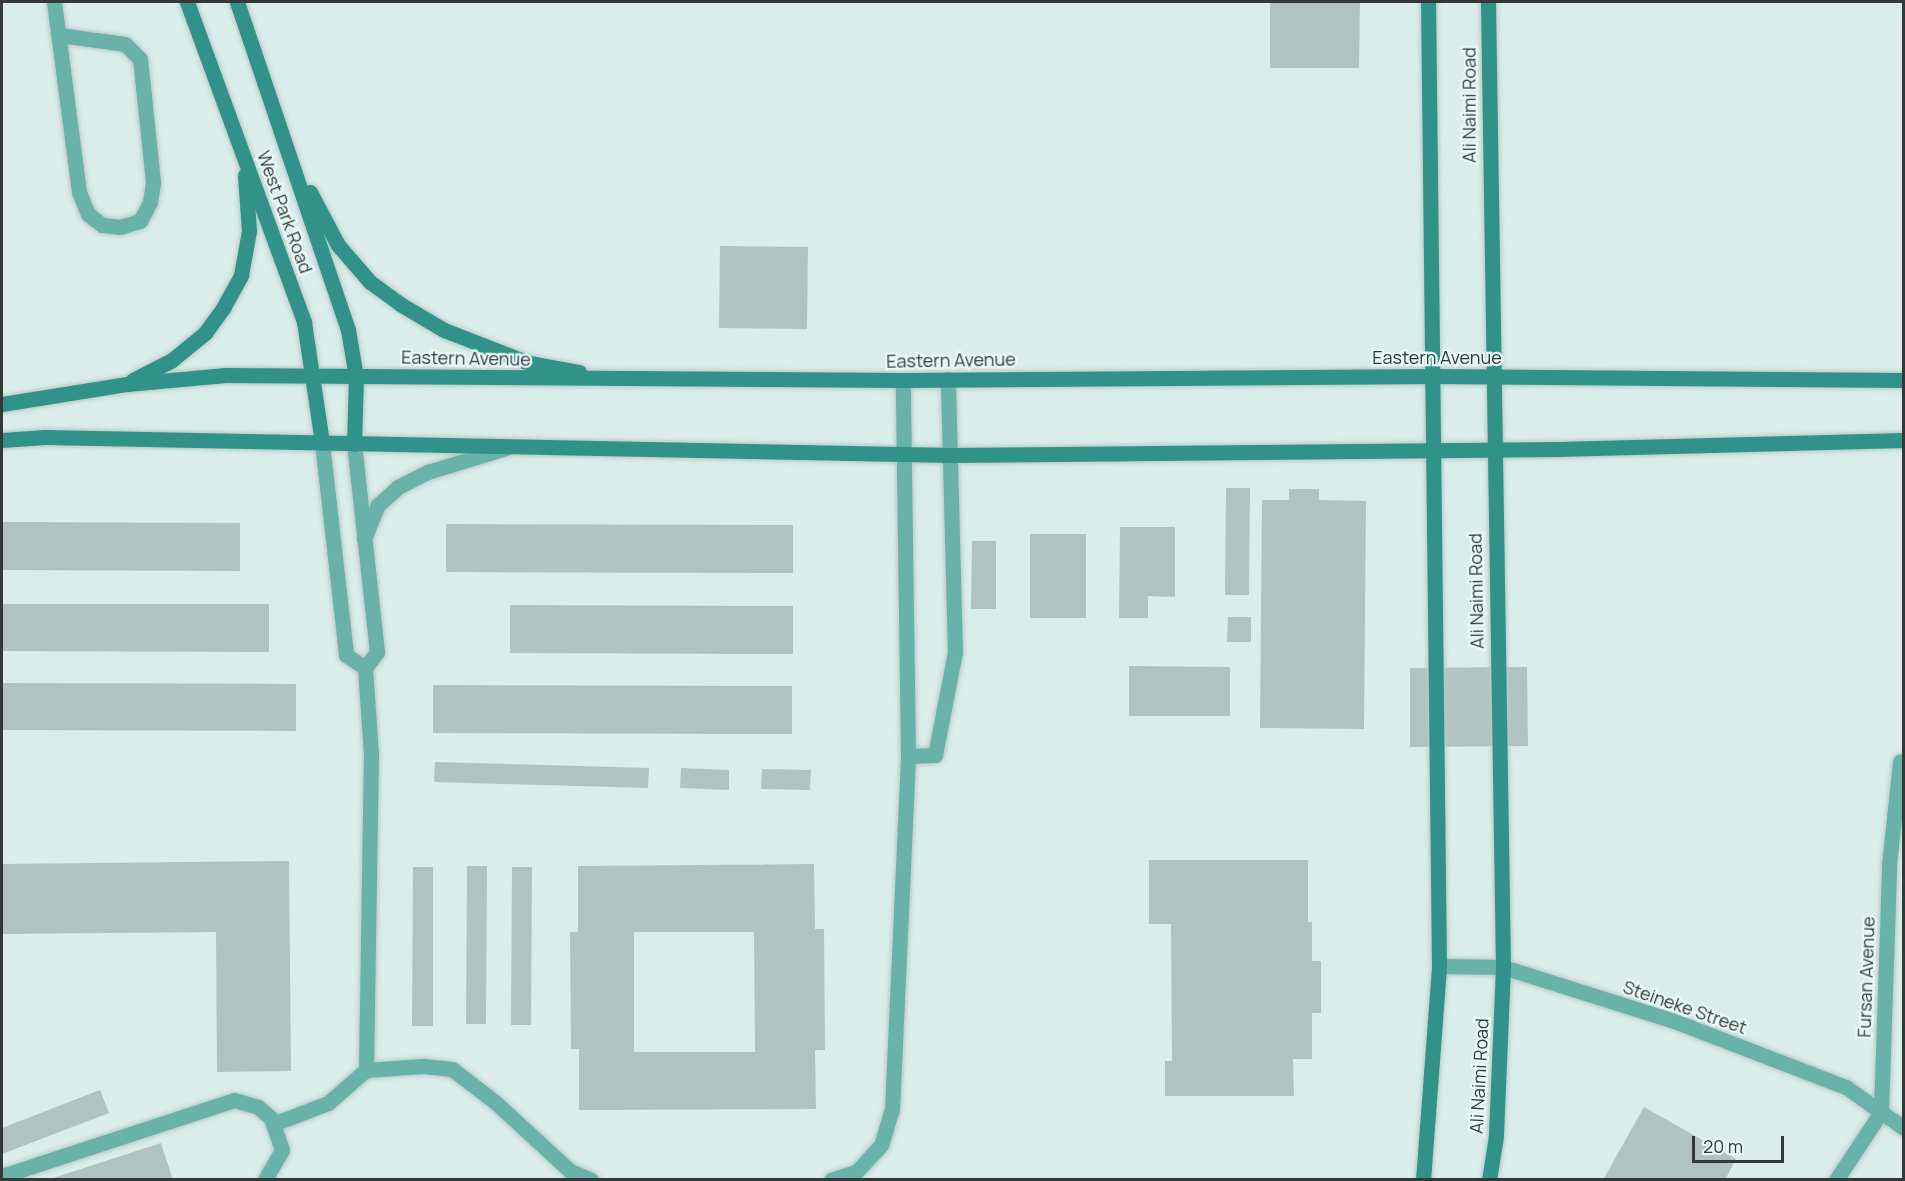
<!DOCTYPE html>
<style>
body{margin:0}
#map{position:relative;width:1905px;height:1181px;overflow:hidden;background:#daedea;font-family:Manrope,sans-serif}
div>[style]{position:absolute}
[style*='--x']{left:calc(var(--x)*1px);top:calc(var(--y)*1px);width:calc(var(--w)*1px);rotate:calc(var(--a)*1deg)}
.building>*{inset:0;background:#b1c3c1}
.roads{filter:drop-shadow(0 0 2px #b8c9c6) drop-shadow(0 0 2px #b8c9c6)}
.lane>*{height:15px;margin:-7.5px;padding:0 7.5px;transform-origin:7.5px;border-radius:7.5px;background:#69b2aa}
.street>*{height:15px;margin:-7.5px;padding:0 7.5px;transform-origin:7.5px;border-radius:7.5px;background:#69b2aa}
.secondary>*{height:15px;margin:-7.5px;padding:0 7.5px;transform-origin:7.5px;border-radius:7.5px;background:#309289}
span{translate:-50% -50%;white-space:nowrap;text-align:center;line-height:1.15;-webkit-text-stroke:4.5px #e8faf8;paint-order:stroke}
.street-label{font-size:18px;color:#323938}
.frame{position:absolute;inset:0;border:3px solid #323938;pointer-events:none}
.scale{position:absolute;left:1692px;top:1136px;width:92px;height:27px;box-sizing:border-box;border:3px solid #323938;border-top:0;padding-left:8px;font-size:18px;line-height:21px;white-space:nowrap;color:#323938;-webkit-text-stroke:4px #e8faf8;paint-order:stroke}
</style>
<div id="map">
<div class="building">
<div style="clip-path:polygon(1270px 2px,1360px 2px,1359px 68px,1270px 68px)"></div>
<div style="clip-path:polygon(720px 246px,808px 247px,807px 329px,719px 328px)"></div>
<div style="clip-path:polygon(1226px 488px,1250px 488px,1249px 595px,1225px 595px)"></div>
<div style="clip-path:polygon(1289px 489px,1319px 489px,1319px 500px,1366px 501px,1364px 729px,1260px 728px,1262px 500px,1289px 500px)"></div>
<div style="clip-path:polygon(2px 522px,240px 523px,240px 571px,2px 570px)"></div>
<div style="clip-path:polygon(446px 524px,793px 525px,793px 573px,446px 572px)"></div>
<div style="clip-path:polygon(1120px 527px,1175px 527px,1175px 597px,1148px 596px,1148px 618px,1119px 618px)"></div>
<div style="clip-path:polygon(1030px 534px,1086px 534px,1086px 618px,1030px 618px)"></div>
<div style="clip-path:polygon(972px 541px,996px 541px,996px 609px,971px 609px)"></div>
<div style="clip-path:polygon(2px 604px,269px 604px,269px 652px,2px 651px)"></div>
<div style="clip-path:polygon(510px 605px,793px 606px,793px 654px,510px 653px)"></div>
<div style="clip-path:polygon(1228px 617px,1251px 617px,1251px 642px,1227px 642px)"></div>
<div style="clip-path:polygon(1129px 666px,1230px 667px,1230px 716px,1129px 716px)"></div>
<div style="clip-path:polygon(1527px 667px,1528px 746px,1410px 747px,1410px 668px)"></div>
<div style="clip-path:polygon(2px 683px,296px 684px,296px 731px,2px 730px)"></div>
<div style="clip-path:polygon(433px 685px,792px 686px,792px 734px,433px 733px)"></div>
<div style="clip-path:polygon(435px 762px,649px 768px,648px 788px,434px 782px)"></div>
<div style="clip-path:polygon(681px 768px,729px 770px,729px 790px,680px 788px)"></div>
<div style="clip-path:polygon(762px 769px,811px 770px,810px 790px,761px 789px)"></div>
<div style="clip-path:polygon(1149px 860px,1308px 860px,1308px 922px,1312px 922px,1312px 961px,1321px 961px,1321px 1013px,1312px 1013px,1312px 1059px,1293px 1059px,1294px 1096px,1165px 1096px,1165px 1061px,1172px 1061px,1171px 924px,1149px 924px)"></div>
<div style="clip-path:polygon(289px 861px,291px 1071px,217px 1072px,216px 932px,2px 934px,2px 864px)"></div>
<div style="clip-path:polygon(evenodd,814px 864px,815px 929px,824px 929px,825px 1050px,815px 1050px,816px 1109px,579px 1110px,579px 1049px,571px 1049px,570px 932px,578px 932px,578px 866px,814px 864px,634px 932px,754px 932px,755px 1052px,634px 1052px,634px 932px)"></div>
<div style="clip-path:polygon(467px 866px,487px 866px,486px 1024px,466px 1024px)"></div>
<div style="clip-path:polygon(413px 867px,433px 867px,433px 1026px,412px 1026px)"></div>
<div style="clip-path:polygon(512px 867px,532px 867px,531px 1025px,511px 1025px)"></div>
<div style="clip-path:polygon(100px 1090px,109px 1113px,2px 1154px,2px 1128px)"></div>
<div style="clip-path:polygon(1644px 1107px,1736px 1159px,1725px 1180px,1603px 1180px)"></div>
<div style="clip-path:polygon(161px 1143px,173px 1180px,50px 1180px,50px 1179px)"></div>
</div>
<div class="roads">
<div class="lane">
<div style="--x:54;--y:2;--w:192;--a:82.5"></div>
<div style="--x:79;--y:192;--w:24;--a:68"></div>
<div style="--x:88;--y:214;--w:18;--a:38"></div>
<div style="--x:102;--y:225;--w:18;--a:6"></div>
<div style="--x:120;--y:227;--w:21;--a:-17"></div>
<div style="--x:140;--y:221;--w:21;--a:-62"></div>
<div style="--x:150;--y:202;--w:20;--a:-81"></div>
<div style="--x:153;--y:182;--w:124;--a:-96"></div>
<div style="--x:140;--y:59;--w:21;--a:-135"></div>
<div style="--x:125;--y:44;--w:67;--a:-172.2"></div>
<div style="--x:322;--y:443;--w:213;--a:83.5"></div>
<div style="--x:346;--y:655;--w:23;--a:34"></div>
<div style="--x:365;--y:668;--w:20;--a:-53"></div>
<div style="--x:377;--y:652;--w:209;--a:-96.3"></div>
<div style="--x:364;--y:539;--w:37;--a:-68"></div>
<div style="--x:378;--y:505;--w:27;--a:-42"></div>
<div style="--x:398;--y:487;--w:34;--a:-27"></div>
<div style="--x:428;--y:472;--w:82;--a:-17.1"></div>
<div style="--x:908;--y:756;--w:27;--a:-2"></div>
<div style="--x:935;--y:755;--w:105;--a:-79"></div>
<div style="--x:955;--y:652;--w:273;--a:-91.5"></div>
<div style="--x:366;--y:1070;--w:57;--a:-4"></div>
<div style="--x:423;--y:1066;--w:29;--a:6"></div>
<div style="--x:452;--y:1069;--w:54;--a:37.5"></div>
<div style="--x:495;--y:1102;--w:102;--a:42.6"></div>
<div style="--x:570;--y:1171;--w:23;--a:23"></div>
<div style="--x:273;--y:1124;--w:59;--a:-20.9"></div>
<div style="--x:328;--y:1103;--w:50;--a:-41"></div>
<div style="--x:366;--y:1070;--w:316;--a:-89.1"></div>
<div style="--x:371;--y:754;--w:86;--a:-94"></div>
<div style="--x:2;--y:1176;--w:244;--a:-18.1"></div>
<div style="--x:234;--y:1100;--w:25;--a:16"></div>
<div style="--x:258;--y:1107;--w:17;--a:40"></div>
<div style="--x:271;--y:1118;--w:34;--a:71"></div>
<div style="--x:282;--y:1150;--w:34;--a:120"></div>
<div style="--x:831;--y:1180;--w:26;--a:-18"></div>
<div style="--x:856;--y:1172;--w:37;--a:-47"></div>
<div style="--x:881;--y:1145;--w:37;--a:-73"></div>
<div style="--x:892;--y:1110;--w:354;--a:-87.4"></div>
<div style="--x:908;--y:756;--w:376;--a:-90.8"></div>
</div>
<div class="street">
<div style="--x:1439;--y:966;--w:64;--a:0.9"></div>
<div style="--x:1503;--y:967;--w:179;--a:17.5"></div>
<div style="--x:1674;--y:1021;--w:184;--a:21"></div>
<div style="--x:1846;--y:1087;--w:71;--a:35.3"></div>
<div style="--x:1836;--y:1180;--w:82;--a:-56.5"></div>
<div style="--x:1881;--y:1112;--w:247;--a:-88.1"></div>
<div style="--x:1889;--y:865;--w:104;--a:-83.9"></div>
<div style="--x:1900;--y:762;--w:4;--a:0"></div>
</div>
<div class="secondary">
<div style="--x:187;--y:2;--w:341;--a:69.9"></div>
<div style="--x:304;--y:322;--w:122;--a:81.5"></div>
<div style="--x:237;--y:2;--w:346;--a:71.3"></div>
<div style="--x:348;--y:330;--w:48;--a:80.3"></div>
<div style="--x:356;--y:377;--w:67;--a:91.7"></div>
<div style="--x:1488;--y:2;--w:965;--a:89.11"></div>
<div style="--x:1503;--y:967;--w:169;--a:92.4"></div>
<div style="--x:1496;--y:1136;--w:45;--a:99"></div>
<div style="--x:310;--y:192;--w:60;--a:62.2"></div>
<div style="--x:338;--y:245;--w:49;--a:49.1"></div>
<div style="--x:370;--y:282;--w:37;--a:36"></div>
<div style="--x:400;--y:304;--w:51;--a:30.6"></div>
<div style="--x:444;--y:330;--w:91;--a:21.2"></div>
<div style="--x:529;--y:363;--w:51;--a:10.2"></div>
<div style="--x:133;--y:380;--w:44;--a:-27.1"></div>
<div style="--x:172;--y:360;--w:43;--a:-39.3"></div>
<div style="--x:205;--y:333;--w:31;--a:-54"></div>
<div style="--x:223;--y:308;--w:38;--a:-61"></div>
<div style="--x:241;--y:275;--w:45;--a:-79.7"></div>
<div style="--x:249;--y:231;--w:56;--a:-94.1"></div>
<div style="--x:2;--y:404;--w:127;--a:-9.1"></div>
<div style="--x:127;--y:384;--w:99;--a:-5.2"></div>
<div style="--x:226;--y:375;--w:677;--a:0.42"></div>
<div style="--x:903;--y:380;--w:531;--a:-0.43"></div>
<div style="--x:1434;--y:376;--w:470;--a:0.5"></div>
<div style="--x:2;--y:440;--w:43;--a:-4"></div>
<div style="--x:45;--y:437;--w:907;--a:1.14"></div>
<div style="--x:952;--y:455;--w:608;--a:-0.57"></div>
<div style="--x:1560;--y:449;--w:344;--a:-1.5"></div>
<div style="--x:1423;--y:1180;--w:215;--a:-85.7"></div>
<div style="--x:1439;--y:966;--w:964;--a:-90.65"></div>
</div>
</div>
<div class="street-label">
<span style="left:1469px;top:105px;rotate:-90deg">Ali Naimi Road</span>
<span style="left:285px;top:212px;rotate:70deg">West Park Road</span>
<span style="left:1437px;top:357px">Eastern Avenue</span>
<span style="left:466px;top:358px;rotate:1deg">Eastern Avenue</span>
<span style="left:951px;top:360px;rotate:-1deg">Eastern Avenue</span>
<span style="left:1476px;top:591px;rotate:-91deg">Ali Naimi Road</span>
<span style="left:1866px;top:977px;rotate:-88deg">Fursan Avenue</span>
<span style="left:1685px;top:1007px;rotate:19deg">Steineke Street</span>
<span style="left:1479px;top:1076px;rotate:-87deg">Ali Naimi Road</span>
</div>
<div class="frame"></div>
<div class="scale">20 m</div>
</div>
